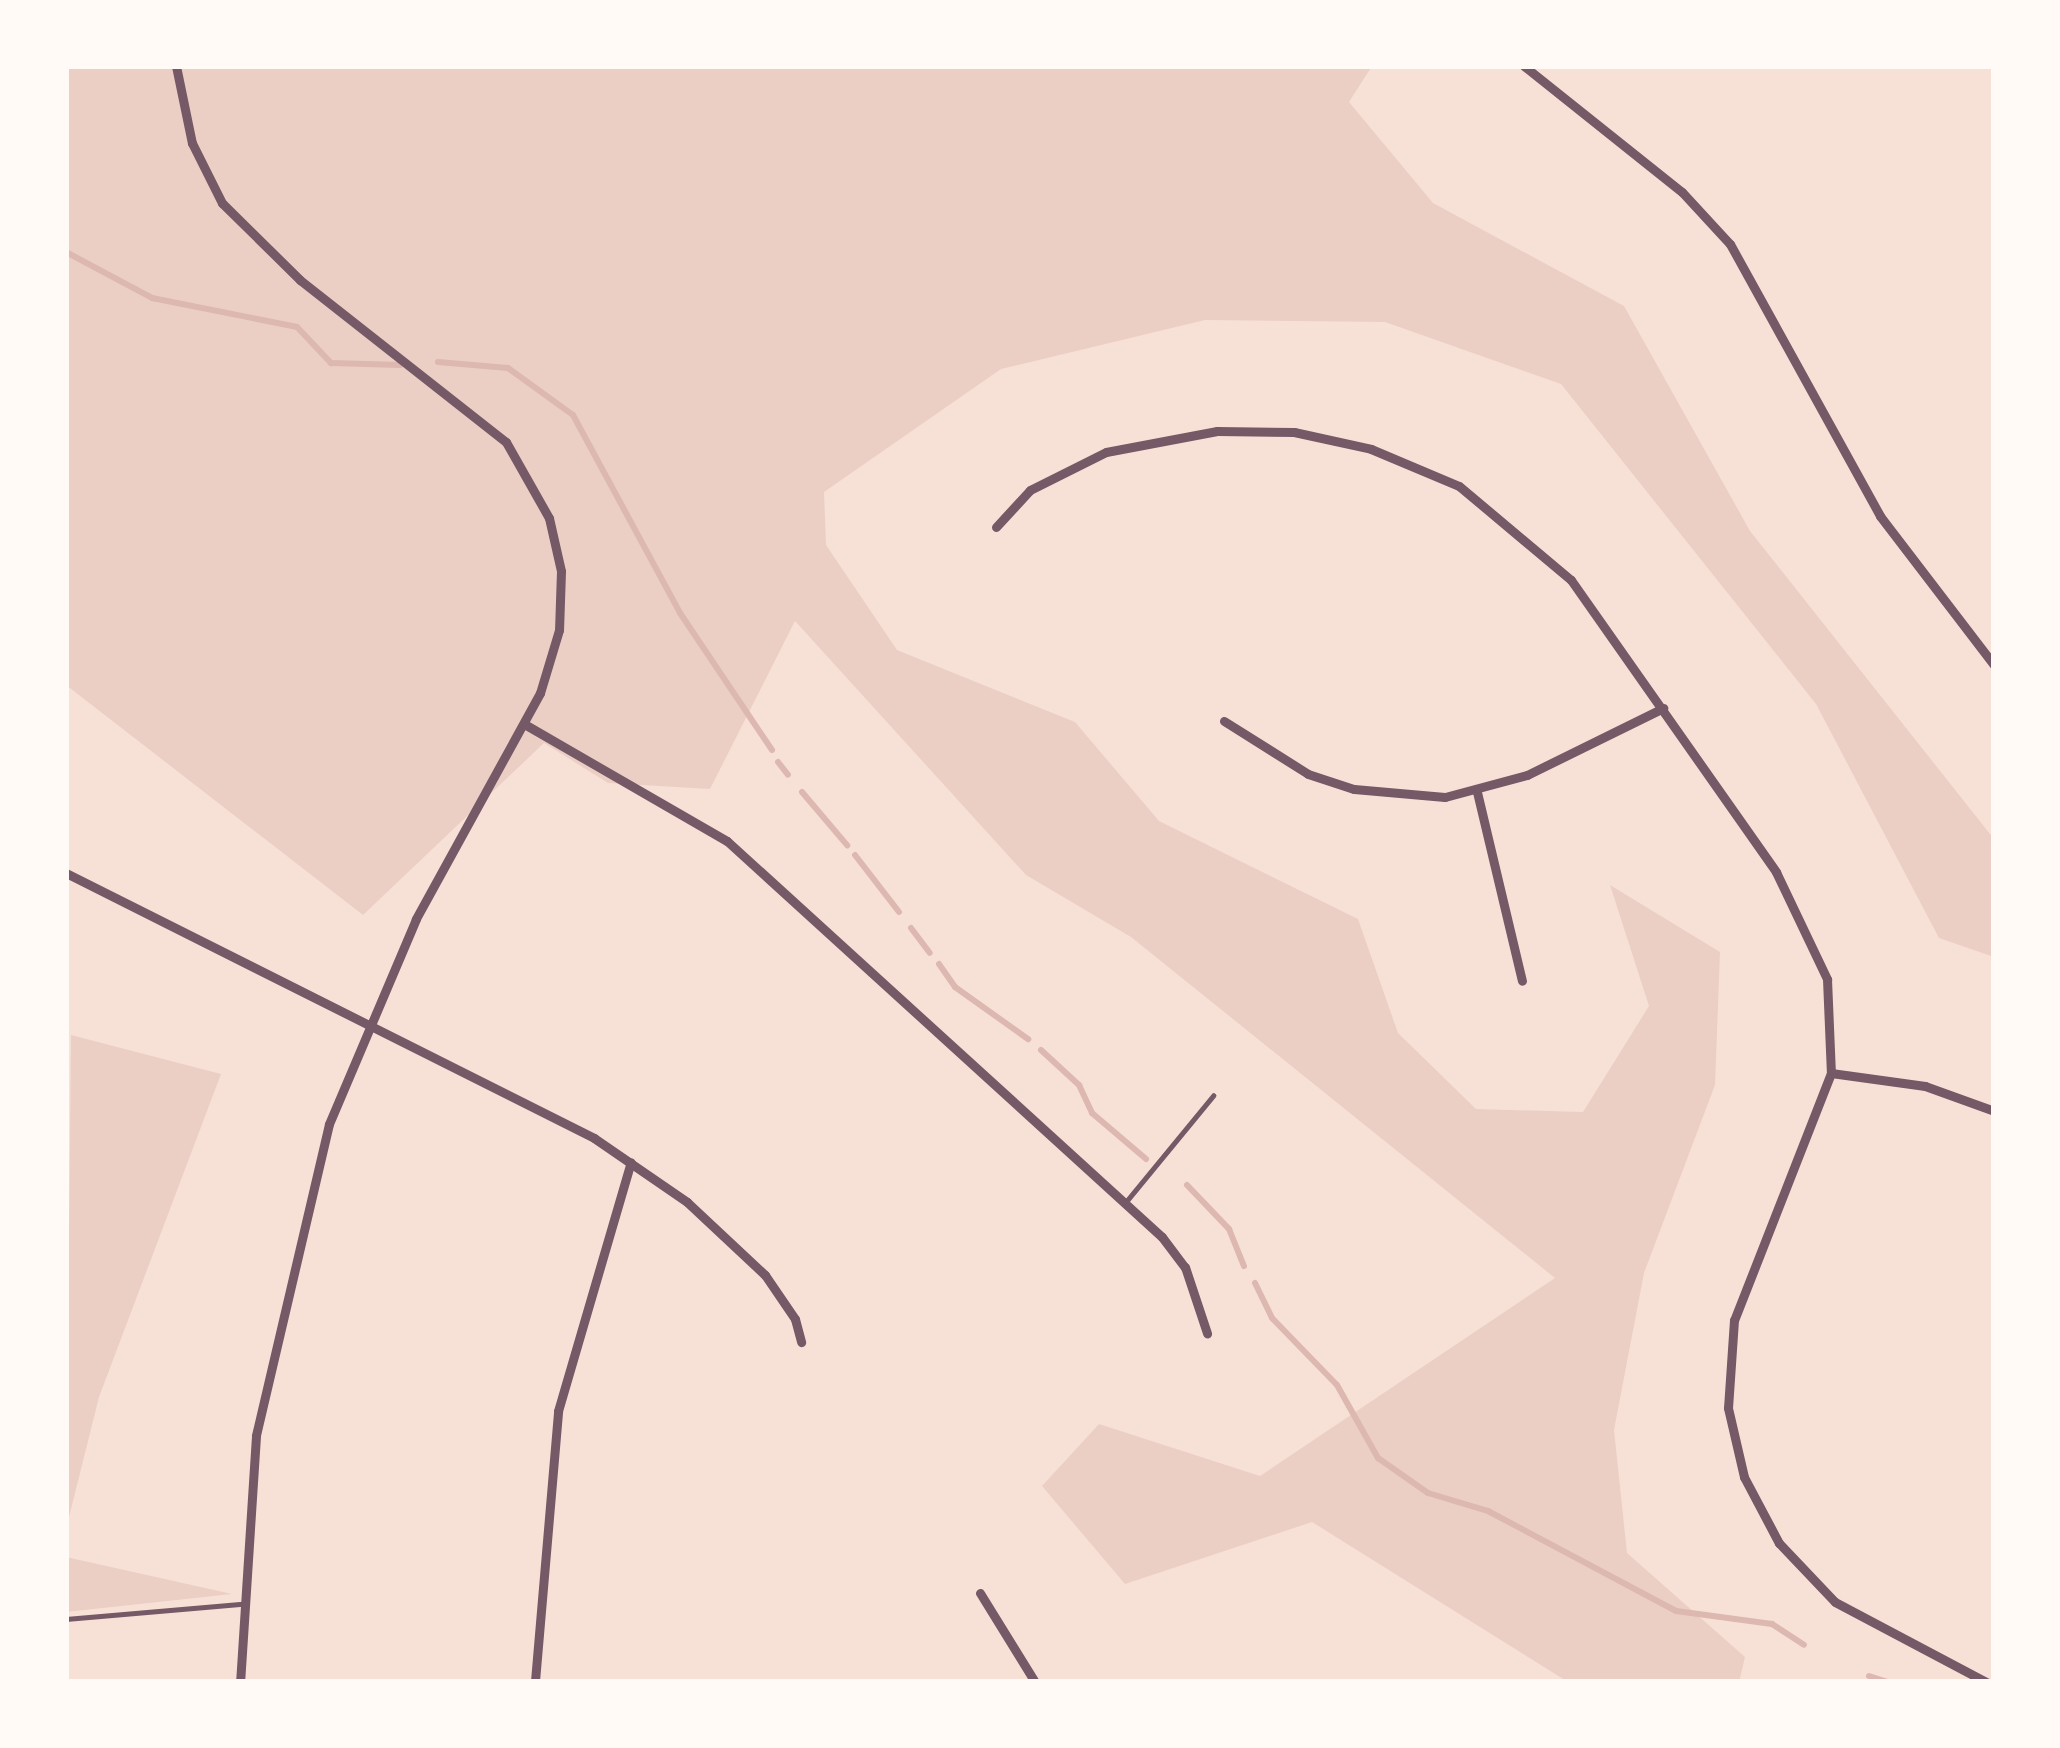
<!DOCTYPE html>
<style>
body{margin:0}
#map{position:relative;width:2060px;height:1748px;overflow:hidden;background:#f7e1d7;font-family:"Sofia Sans Condensed",sans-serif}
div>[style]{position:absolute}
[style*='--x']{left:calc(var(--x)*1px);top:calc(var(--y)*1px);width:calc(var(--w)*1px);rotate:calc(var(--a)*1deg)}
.green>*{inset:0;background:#ebcfc5}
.stream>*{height:6px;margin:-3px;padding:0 3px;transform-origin:3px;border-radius:3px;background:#dcb8b0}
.service>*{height:4.5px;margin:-2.25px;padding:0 2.25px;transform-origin:2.25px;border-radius:2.25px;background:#755966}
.minor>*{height:9px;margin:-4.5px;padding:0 4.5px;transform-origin:4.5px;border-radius:4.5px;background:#755966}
span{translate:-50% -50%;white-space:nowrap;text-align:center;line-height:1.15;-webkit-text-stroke:12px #fffaf5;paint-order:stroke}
.frame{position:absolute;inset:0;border:69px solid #fffaf5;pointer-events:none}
</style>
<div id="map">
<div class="green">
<div style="clip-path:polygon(66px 66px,1372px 66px,1349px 102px,1433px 203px,1624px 306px,1750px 531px,1994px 839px,1994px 957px,1939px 938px,1816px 704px,1561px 384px,1385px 322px,1205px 320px,1001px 369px,824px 492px,826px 545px,897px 650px,1075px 722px,1159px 821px,1358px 919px,1398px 1033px,1476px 1109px,1583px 1112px,1649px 1006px,1610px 885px,1720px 952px,1715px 1085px,1644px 1273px,1614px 1430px,1627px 1553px,1745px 1657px,1739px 1682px,1568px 1682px,1312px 1522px,1125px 1584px,1042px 1486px,1099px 1424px,1260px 1476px,1555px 1278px,1131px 937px,1026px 875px,795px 621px,710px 789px,608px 783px,544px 743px,363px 915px,66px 685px)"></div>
<div style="clip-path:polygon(71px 1035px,221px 1074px,99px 1397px,66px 1529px)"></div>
<div style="clip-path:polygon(66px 1557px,232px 1594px,66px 1612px)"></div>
</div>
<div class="stream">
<div style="--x:66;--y:252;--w:98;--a:28.1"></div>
<div style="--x:152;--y:298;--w:148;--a:11.3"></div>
<div style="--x:297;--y:327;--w:50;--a:46.6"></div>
<div style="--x:331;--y:363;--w:69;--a:1.7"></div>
<div style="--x:438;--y:362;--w:70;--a:4.9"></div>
<div style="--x:508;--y:368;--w:80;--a:35.9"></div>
<div style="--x:573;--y:415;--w:225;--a:61.6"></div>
<div style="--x:680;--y:613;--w:165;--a:56.1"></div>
<div style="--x:778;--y:762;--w:16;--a:52"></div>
<div style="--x:802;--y:792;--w:70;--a:49.7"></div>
<div style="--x:855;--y:855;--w:72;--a:52.3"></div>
<div style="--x:911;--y:928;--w:31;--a:53"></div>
<div style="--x:939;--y:964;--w:28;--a:55"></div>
<div style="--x:955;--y:987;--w:90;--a:35.5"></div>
<div style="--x:1041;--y:1050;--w:52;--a:42.6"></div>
<div style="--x:1079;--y:1085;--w:31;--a:65"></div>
<div style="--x:1092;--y:1113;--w:71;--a:40.4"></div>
<div style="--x:1187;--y:1185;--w:61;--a:46.3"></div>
<div style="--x:1229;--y:1229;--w:40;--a:68"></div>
<div style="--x:1255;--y:1283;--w:39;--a:64"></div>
<div style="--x:1272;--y:1318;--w:93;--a:45.9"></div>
<div style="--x:1337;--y:1385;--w:84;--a:60.7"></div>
<div style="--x:1378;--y:1458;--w:61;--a:35"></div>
<div style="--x:1428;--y:1493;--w:63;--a:16.7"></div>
<div style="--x:1488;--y:1511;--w:213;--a:28"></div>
<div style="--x:1676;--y:1611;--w:97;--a:7.7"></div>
<div style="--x:1772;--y:1624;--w:38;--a:33"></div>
<div style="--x:1869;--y:1676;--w:19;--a:18"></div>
</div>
<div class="service">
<div style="--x:1125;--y:1203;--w:139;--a:-50.6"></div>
<div style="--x:66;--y:1619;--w:177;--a:-4.9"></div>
</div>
<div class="minor">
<div style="--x:176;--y:66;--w:79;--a:78.3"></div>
<div style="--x:192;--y:143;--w:67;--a:63.4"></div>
<div style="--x:222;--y:203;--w:110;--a:44.6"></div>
<div style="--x:300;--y:280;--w:262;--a:38.2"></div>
<div style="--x:506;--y:442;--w:87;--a:60.5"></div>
<div style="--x:549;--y:518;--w:54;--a:77.2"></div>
<div style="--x:561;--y:571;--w:59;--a:91.9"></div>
<div style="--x:559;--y:630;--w:66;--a:106.8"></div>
<div style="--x:540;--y:693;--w:258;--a:118.8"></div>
<div style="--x:416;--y:919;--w:223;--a:113"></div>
<div style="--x:329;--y:1124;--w:320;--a:103.2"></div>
<div style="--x:256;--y:1436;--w:247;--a:93.7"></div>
<div style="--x:1524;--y:66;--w:202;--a:38.6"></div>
<div style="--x:1682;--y:192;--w:71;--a:47.3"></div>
<div style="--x:1730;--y:244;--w:311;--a:61.1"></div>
<div style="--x:1880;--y:516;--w:188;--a:52.6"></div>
<div style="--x:996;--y:527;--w:50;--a:-47.4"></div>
<div style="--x:1030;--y:490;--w:85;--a:-26.6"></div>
<div style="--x:1106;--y:452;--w:113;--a:-10.7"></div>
<div style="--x:1217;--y:431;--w:77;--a:0.7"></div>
<div style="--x:1294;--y:432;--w:79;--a:12.4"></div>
<div style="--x:1371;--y:449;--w:95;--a:22.8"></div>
<div style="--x:1459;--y:486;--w:146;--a:40"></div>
<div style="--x:1571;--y:580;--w:357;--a:54.9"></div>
<div style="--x:1776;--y:872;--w:119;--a:64.5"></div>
<div style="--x:1827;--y:979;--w:94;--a:87.6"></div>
<div style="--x:1831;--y:1073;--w:265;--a:111.4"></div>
<div style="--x:1734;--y:1320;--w:88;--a:93.9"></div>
<div style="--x:1728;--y:1408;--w:71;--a:76.9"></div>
<div style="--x:1744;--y:1477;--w:75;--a:62.1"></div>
<div style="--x:1779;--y:1543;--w:81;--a:46.5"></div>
<div style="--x:1835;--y:1602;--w:171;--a:27.9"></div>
<div style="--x:1224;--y:721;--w:99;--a:32.2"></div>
<div style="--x:1308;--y:774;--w:48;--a:18.1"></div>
<div style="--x:1354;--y:789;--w:91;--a:5"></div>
<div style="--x:1445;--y:797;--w:85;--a:-15"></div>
<div style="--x:1527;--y:775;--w:152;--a:-26.2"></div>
<div style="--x:526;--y:725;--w:232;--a:30"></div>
<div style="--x:727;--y:841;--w:588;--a:42.31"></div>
<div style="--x:1162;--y:1237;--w:38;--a:53"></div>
<div style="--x:1185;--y:1267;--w:70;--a:71.6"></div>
<div style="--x:1477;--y:792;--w:194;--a:76.6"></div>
<div style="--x:66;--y:873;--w:591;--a:26.65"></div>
<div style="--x:594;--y:1138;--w:113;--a:34.5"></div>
<div style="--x:687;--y:1202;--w:107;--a:43.1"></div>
<div style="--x:765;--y:1275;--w:53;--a:55.7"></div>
<div style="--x:795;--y:1319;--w:24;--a:75"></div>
<div style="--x:1831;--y:1073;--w:95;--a:7.9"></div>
<div style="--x:1925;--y:1086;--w:73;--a:19.9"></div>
<div style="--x:980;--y:1593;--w:105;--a:58.3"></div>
<div style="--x:535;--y:1681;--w:271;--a:-85.1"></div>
<div style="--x:558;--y:1411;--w:259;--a:-73.7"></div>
</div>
<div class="frame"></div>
</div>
